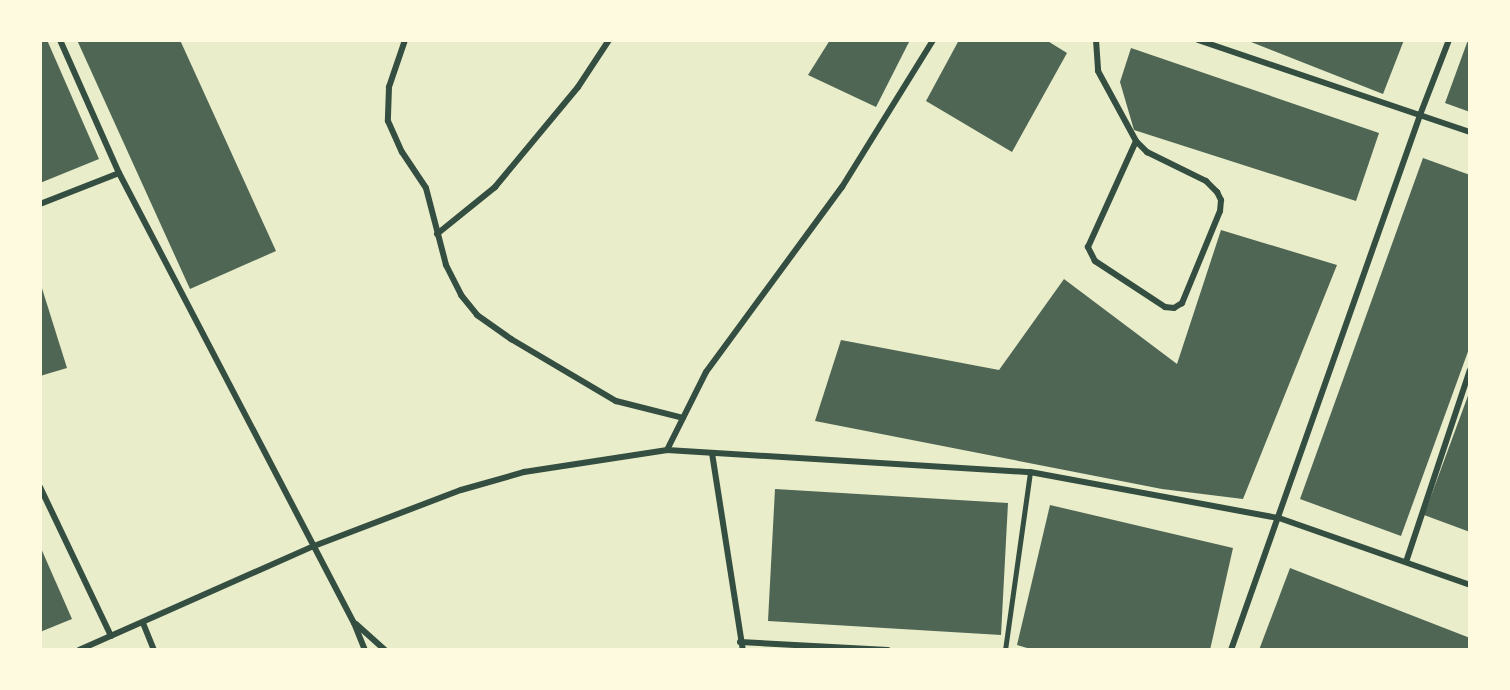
<!DOCTYPE html>
<style>
body{margin:0}
#map{position:relative;width:1510px;height:690px;overflow:hidden;background:#e9edc9;font-family:Cabin,sans-serif}
div>[style]{position:absolute}
[style*='--x']{left:calc(var(--x)*1px);top:calc(var(--y)*1px);width:calc(var(--w)*1px);rotate:calc(var(--a)*1deg)}
.building>*{inset:0;background:#4f6655}
.pedestrian>*{height:5px;margin:-2.5px;padding:0 2.5px;transform-origin:2.5px;border-radius:2.5px;background:#344e41}
.minor>*{height:6px;margin:-3px;padding:0 3px;transform-origin:3px;border-radius:3px;background:#344e41}
span{translate:-50% -50%;white-space:nowrap;text-align:center;line-height:1.15;-webkit-text-stroke:4.5px #fefae0;paint-order:stroke}
.frame{position:absolute;inset:0;border:42px solid #fefae0;pointer-events:none}
</style>
<div id="map">
<div class="building">
<div style="clip-path:polygon(40px 40px,47px 40px,99px 159px,40px 183px)"></div>
<div style="clip-path:polygon(77px 40px,180px 40px,276px 251px,190px 289px)"></div>
<div style="clip-path:polygon(830px 40px,910px 40px,876px 107px,808px 75px)"></div>
<div style="clip-path:polygon(959px 40px,1046px 40px,1067px 53px,1012px 152px,926px 101px)"></div>
<div style="clip-path:polygon(1246px 40px,1404px 40px,1383px 94px)"></div>
<div style="clip-path:polygon(1468px 40px,1470px 40px,1470px 112px,1445px 103px)"></div>
<div style="clip-path:polygon(1131px 48px,1379px 133px,1356px 201px,1134px 130px,1120px 82px)"></div>
<div style="clip-path:polygon(1423px 158px,1470px 175px,1470px 346px,1401px 536px,1300px 499px)"></div>
<div style="clip-path:polygon(1221px 230px,1337px 265px,1243px 499px,1162px 489px,815px 421px,841px 340px,999px 370px,1064px 279px,1177px 364px)"></div>
<div style="clip-path:polygon(40px 282px,67px 368px,40px 376px)"></div>
<div style="clip-path:polygon(1469px 393px,1470px 393px,1470px 532px,1424px 515px)"></div>
<div style="clip-path:polygon(775px 489px,1008px 503px,1001px 635px,768px 621px)"></div>
<div style="clip-path:polygon(1050px 505px,1233px 548px,1210px 650px,1034px 650px,1017px 645px)"></div>
<div style="clip-path:polygon(40px 546px,72px 619px,40px 632px)"></div>
<div style="clip-path:polygon(1290px 568px,1470px 638px,1470px 650px,1259px 650px)"></div>
</div>
<div class="pedestrian">
<div style="--x:1005;--y:650;--w:180;--a:-82"></div>
</div>
<div class="minor">
<div style="--x:60;--y:40;--w:145;--a:66.1"></div>
<div style="--x:119;--y:173;--w:508;--a:62.43"></div>
<div style="--x:354;--y:623;--w:29;--a:68"></div>
<div style="--x:405;--y:40;--w:50;--a:108.8"></div>
<div style="--x:389;--y:87;--w:34;--a:92"></div>
<div style="--x:388;--y:121;--w:34;--a:66"></div>
<div style="--x:402;--y:152;--w:43;--a:56.3"></div>
<div style="--x:426;--y:188;--w:80;--a:75.4"></div>
<div style="--x:446;--y:265;--w:34;--a:63"></div>
<div style="--x:461;--y:295;--w:26;--a:51"></div>
<div style="--x:477;--y:315;--w:42;--a:35.2"></div>
<div style="--x:511;--y:339;--w:122;--a:30.6"></div>
<div style="--x:616;--y:401;--w:69;--a:14.2"></div>
<div style="--x:1096;--y:40;--w:31;--a:86"></div>
<div style="--x:1098;--y:71;--w:80;--a:61.5"></div>
<div style="--x:1198;--y:40;--w:287;--a:18.7"></div>
<div style="--x:1136;--y:141;--w:16;--a:45"></div>
<div style="--x:1147;--y:152;--w:66;--a:26.2"></div>
<div style="--x:1206;--y:181;--w:16;--a:45"></div>
<div style="--x:1217;--y:192;--w:9;--a:63"></div>
<div style="--x:1221;--y:200;--w:11;--a:95"></div>
<div style="--x:1220;--y:211;--w:100;--a:112.4"></div>
<div style="--x:1182;--y:303;--w:9;--a:148"></div>
<div style="--x:1174;--y:308;--w:9;--a:-174"></div>
<div style="--x:1165;--y:307;--w:84;--a:-146.7"></div>
<div style="--x:1095;--y:261;--w:16;--a:-117"></div>
<div style="--x:1088;--y:247;--w:116;--a:-65.6"></div>
<div style="--x:40;--y:204;--w:85;--a:-21.4"></div>
<div style="--x:437;--y:234;--w:75;--a:-39"></div>
<div style="--x:495;--y:187;--w:130;--a:-50.3"></div>
<div style="--x:578;--y:87;--w:56;--a:-56.6"></div>
<div style="--x:667;--y:450;--w:87;--a:-63.4"></div>
<div style="--x:706;--y:372;--w:230;--a:-53.7"></div>
<div style="--x:842;--y:187;--w:173;--a:-58.2"></div>
<div style="--x:712;--y:453;--w:199;--a:81.1"></div>
<div style="--x:40;--y:487;--w:165;--a:64.5"></div>
<div style="--x:1406;--y:562;--w:202;--a:-71.6"></div>
<div style="--x:143;--y:623;--w:29;--a:68"></div>
<div style="--x:356;--y:624;--w:39;--a:42"></div>
<div style="--x:740;--y:642;--w:148;--a:3.1"></div>
<div style="--x:79;--y:650;--w:257;--a:-23.9"></div>
<div style="--x:314;--y:546;--w:157;--a:-20.9"></div>
<div style="--x:461;--y:490;--w:66;--a:-15.9"></div>
<div style="--x:524;--y:472;--w:145;--a:-8.7"></div>
<div style="--x:667;--y:450;--w:364;--a:3.5"></div>
<div style="--x:1030;--y:472;--w:253;--a:10.5"></div>
<div style="--x:1279;--y:518;--w:202;--a:19.3"></div>
<div style="--x:1231;--y:650;--w:567;--a:-70.54"></div>
<div style="--x:1420;--y:115;--w:80;--a:-68.9"></div>
</div>
<div class="frame"></div>
</div>
